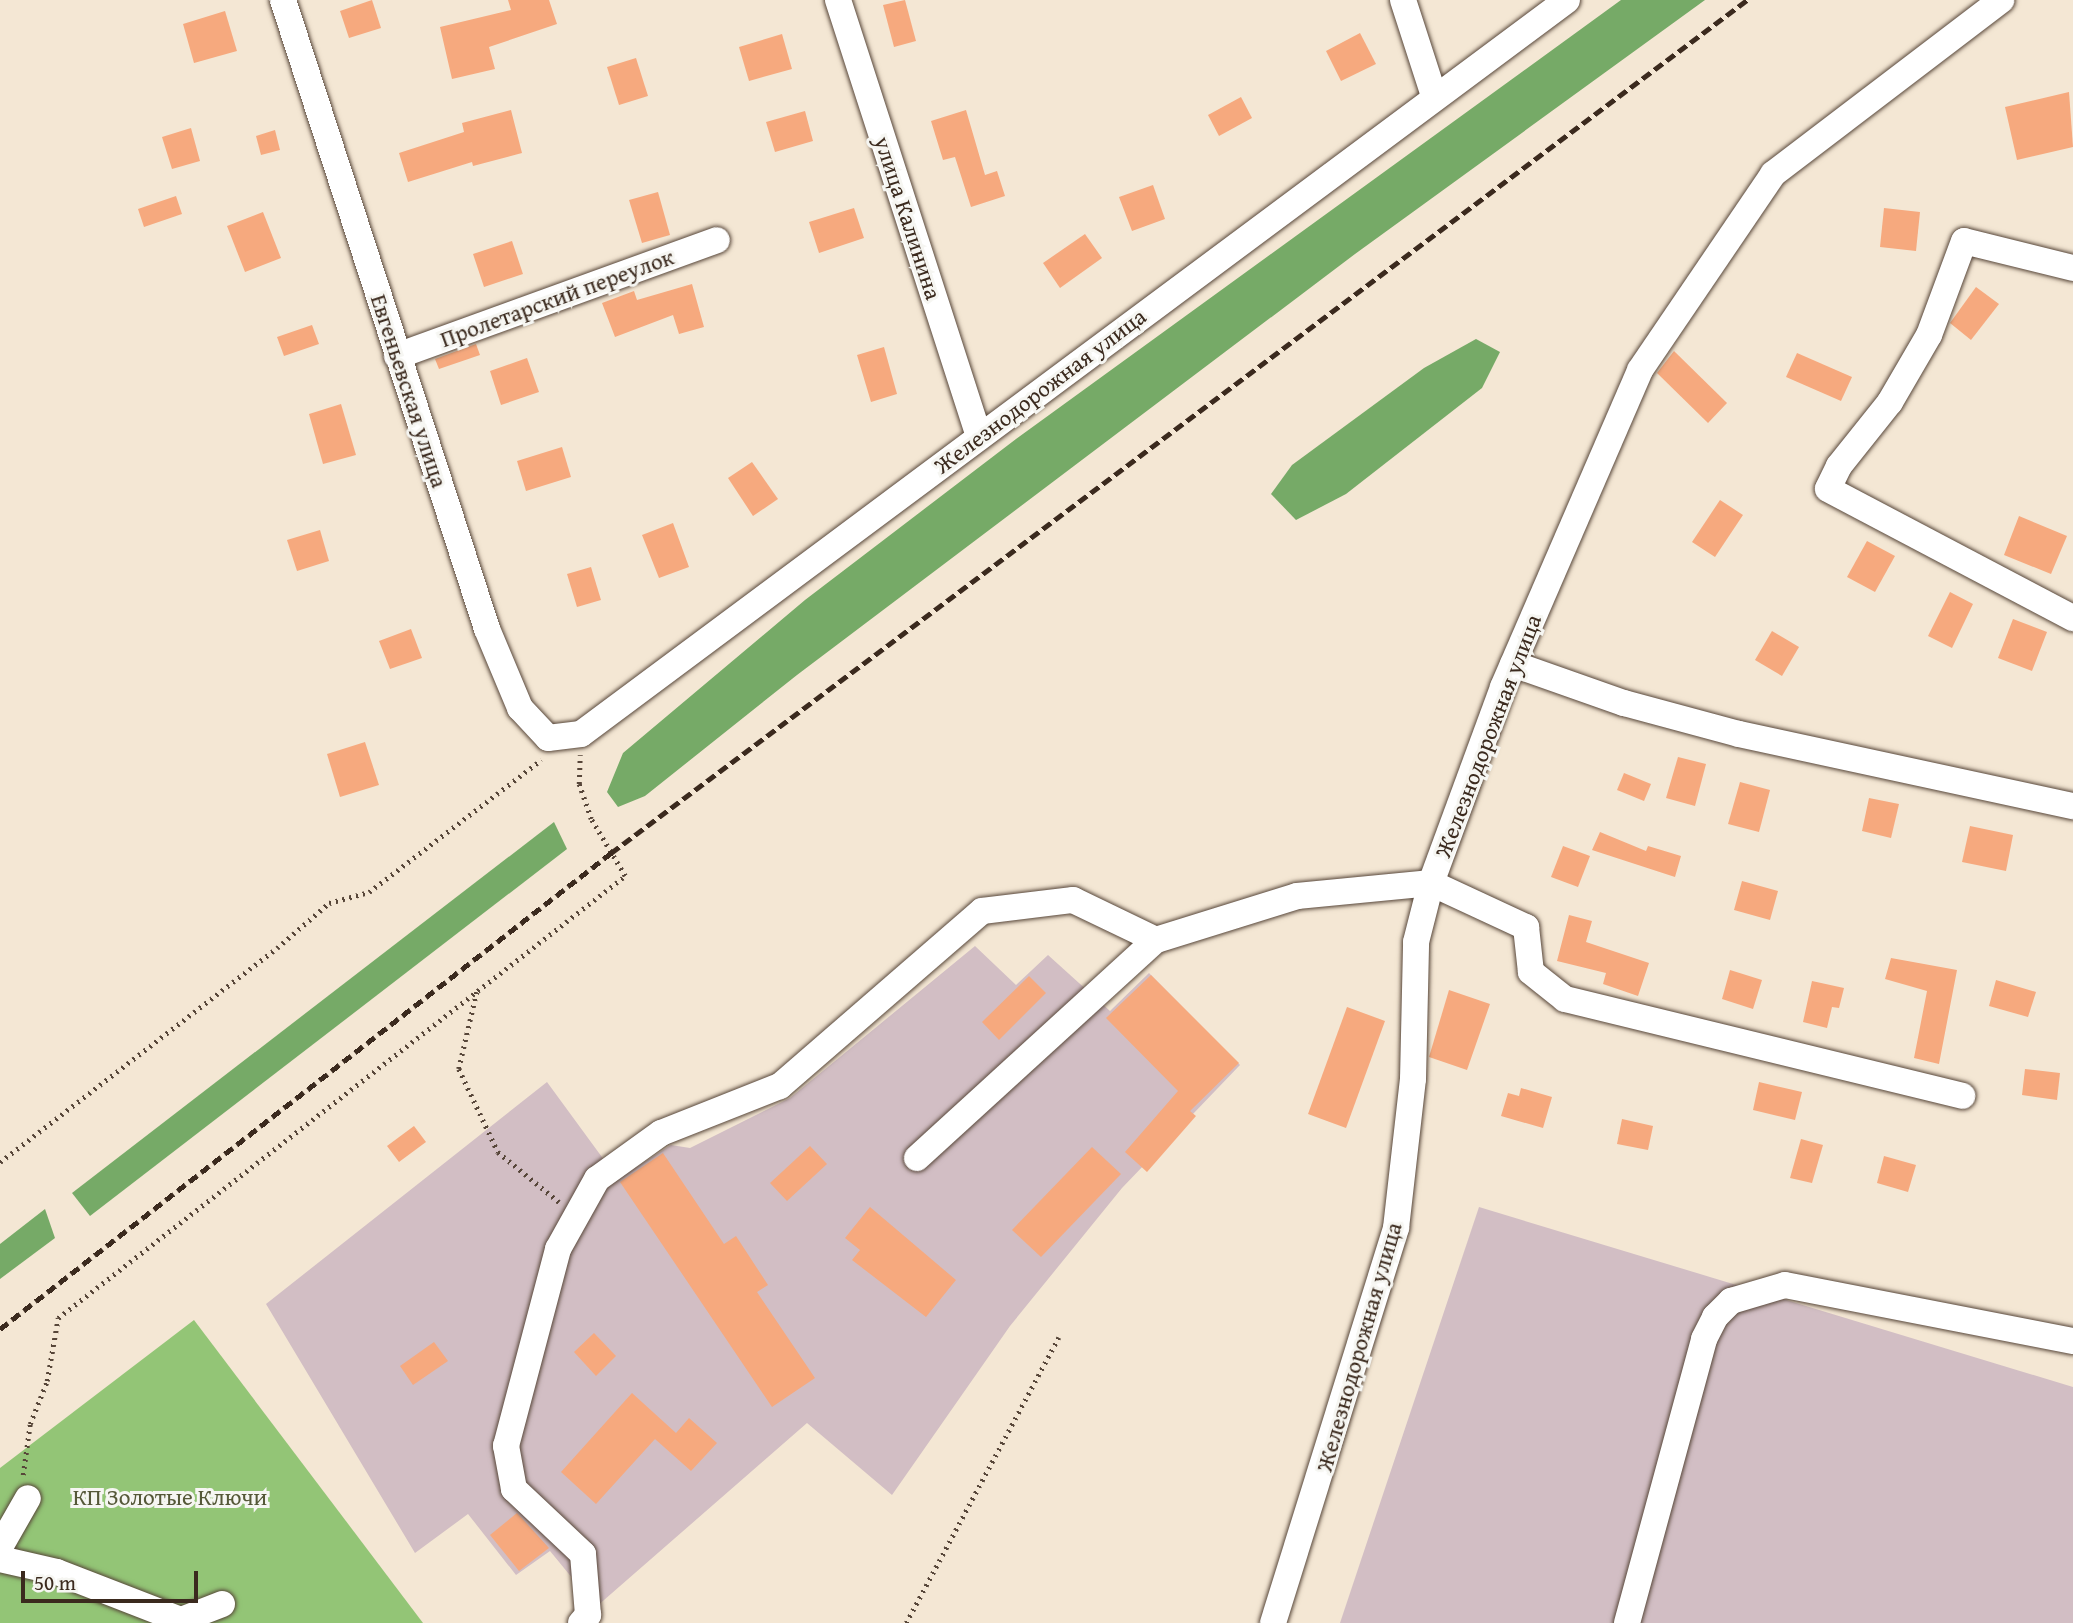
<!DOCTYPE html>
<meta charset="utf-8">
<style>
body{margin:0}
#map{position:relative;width:2073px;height:1623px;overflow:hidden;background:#f4e7d4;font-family:"Gentium Book Plus",serif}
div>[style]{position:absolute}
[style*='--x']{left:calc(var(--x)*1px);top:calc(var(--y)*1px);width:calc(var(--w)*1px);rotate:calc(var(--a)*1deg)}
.industrial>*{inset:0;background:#d2bec4}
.green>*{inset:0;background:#93c576}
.forest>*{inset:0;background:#76aa67}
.building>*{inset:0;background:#f6a97e}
.path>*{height:4.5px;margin-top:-2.25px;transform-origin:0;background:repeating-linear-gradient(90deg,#574639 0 2px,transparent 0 7px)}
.roads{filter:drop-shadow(0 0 2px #574639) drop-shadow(0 0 2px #574639)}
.minor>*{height:26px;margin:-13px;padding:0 13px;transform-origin:13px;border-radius:13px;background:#fff}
.rail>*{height:5px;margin-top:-2.5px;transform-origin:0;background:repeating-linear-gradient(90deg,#3b2a1e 0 10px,transparent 0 15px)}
span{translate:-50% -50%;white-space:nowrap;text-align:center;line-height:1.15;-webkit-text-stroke:6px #f6f6f2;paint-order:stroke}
.street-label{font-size:23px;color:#3b2a1e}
.park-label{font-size:23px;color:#555838}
.scale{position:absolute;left:21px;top:1571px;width:177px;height:32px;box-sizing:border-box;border:4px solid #3b2a1e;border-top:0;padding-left:9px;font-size:21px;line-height:24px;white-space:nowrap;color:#3b2a1e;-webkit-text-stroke:5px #f6f6f2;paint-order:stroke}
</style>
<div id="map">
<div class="industrial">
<div style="clip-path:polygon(975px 946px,1016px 985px,1048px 955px,1110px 1011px,1149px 973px,1240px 1065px,1122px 1188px,1010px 1326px,892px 1495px,807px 1423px,596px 1607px,550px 1551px,516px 1575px,468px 1514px,415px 1553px,266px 1304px,547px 1082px,618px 1179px,671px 1145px,690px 1148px,790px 1098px)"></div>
<div style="clip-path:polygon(1479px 1207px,2073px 1387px,2073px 1623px,1340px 1623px)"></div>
</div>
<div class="green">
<div style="clip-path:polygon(194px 1320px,423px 1623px,0 1623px,0 1468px)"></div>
</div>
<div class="forest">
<div style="clip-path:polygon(1621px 0,1705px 0,1355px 254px,797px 675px,645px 796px,618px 807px,607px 792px,623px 753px,805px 600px,1016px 439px)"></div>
<div style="clip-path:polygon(1476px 339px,1500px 352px,1482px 388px,1346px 494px,1296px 520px,1271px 494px,1292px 465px,1424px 368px)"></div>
<div style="clip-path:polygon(554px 822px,567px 849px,90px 1216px,72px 1193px)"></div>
<div style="clip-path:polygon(45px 1209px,55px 1238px,0 1279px,0 1244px)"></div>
</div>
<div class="building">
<div style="clip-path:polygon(372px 0,381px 28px,349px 38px,340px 11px)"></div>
<div style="clip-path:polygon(508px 0,549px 0,557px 24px,489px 47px,495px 69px,452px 79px,440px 27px,511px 10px)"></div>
<div style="clip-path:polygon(905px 0,916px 41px,894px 47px,883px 5px)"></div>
<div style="clip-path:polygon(225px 11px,237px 51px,194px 63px,183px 24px)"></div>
<div style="clip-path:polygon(1360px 33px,1376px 64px,1341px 81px,1326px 51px)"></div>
<div style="clip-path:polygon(782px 34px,792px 69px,749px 81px,739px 47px)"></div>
<div style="clip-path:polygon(636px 58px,648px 96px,619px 105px,607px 67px)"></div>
<div style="clip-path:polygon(2069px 92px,2073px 147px,2017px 160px,2005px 107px)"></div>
<div style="clip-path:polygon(1241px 97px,1252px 118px,1219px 136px,1208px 115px)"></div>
<div style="clip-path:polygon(511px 110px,522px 153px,473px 166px,472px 162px,408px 182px,399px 153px,464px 132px,462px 123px)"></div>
<div style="clip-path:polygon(966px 110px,985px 175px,997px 171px,1005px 196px,971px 207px,955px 157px,943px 160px,931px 121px)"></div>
<div style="clip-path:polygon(805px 111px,813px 141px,775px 152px,766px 122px)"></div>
<div style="clip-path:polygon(191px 128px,200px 161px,172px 169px,162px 137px)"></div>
<div style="clip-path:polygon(275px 130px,280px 150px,261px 155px,256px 136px)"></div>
<div style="clip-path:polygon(1153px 185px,1165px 219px,1132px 231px,1119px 197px)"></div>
<div style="clip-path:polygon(658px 192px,670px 235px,642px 243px,629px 200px)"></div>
<div style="clip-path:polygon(176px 196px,182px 214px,144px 227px,138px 209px)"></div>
<div style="clip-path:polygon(854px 208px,864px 238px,819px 253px,809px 222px)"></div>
<div style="clip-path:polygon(1884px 208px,1920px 212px,1916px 251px,1880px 247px)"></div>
<div style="clip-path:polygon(263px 212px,281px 258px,245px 272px,227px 226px)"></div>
<div style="clip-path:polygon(1085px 234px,1102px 258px,1060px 288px,1043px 263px)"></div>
<div style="clip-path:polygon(512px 241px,523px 274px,484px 287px,473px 254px)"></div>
<div style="clip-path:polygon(692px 284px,704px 327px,679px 334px,673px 315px,615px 337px,602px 303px,634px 291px,637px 300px)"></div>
<div style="clip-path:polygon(1976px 287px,1999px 304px,1971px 340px,1950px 323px)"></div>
<div style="clip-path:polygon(312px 325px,319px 344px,284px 356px,277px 337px)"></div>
<div style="clip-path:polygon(476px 344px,480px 355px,439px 369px,435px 359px)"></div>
<div style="clip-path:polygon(884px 347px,897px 394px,871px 402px,857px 355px)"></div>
<div style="clip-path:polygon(1674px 351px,1727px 403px,1708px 423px,1657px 373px)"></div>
<div style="clip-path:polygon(1797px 353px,1852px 377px,1841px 401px,1786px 377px)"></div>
<div style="clip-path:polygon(527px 358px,539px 392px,501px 405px,490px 371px)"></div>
<div style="clip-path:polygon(341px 404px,356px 455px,323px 464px,309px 414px)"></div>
<div style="clip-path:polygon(562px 447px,571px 477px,526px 491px,517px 461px)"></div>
<div style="clip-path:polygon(752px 462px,778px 499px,753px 516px,728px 478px)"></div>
<div style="clip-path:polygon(1720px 500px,1743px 515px,1715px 557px,1692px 542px)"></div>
<div style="clip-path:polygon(2019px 516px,2067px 536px,2051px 574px,2004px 555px)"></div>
<div style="clip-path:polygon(673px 523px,689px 567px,659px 578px,642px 535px)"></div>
<div style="clip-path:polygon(320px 530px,329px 561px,297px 571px,287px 540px)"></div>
<div style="clip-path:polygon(1867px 541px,1895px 556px,1875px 592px,1847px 577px)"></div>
<div style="clip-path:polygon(591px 567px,601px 600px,577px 607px,567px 574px)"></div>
<div style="clip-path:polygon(1950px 592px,1973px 604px,1952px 648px,1928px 636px)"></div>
<div style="clip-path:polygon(2013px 619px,2047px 632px,2032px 671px,1998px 658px)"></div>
<div style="clip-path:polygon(411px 629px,422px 658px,390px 669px,379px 641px)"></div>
<div style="clip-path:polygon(1772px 631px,1799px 647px,1782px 676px,1755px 660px)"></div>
<div style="clip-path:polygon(365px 742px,379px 785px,340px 797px,327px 754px)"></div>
<div style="clip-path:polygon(1678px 757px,1706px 764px,1695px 806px,1666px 798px)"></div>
<div style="clip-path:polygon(1624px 773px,1651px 784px,1644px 801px,1617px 790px)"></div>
<div style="clip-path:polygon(1740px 782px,1770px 790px,1759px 832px,1728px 824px)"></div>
<div style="clip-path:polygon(1869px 798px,1899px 804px,1891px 838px,1862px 831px)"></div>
<div style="clip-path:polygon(1970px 826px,2013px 835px,2006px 871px,1962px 862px)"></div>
<div style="clip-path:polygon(1600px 832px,1646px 851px,1648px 846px,1681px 856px,1675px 877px,1592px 850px)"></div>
<div style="clip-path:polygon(1563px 846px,1590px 856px,1578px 887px,1551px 877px)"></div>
<div style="clip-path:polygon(1742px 881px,1778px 891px,1770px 920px,1734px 910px)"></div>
<div style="clip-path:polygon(1569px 915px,1592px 921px,1586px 942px,1649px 963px,1638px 996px,1603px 984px,1606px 973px,1557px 961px)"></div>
<div style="clip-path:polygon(1891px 958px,1957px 970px,1939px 1064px,1914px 1058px,1927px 991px,1885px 979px)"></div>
<div style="clip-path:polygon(1730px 970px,1762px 980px,1753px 1009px,1722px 999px)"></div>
<div style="clip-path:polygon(1151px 975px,1239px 1063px,1190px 1111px,1196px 1116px,1147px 1172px,1125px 1152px,1178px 1091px,1106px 1018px)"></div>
<div style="clip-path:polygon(1029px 976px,1046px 993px,999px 1040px,982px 1022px)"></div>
<div style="clip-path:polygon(1996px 980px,2036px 992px,2028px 1017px,1989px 1006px)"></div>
<div style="clip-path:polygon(1812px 981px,1844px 988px,1839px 1008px,1832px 1007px,1827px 1028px,1803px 1022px)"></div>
<div style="clip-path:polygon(1449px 990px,1490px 1004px,1467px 1070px,1429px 1057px)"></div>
<div style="clip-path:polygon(1347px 1007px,1385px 1021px,1346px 1128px,1308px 1114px)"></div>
<div style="clip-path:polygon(2025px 1069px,2060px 1073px,2057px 1100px,2022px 1095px)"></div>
<div style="clip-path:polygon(1759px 1082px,1802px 1092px,1795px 1120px,1753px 1110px)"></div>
<div style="clip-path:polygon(1521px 1088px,1552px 1097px,1543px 1128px,1501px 1116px,1508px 1093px,1519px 1096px)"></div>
<div style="clip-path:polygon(1622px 1119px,1653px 1126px,1648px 1150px,1617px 1144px)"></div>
<div style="clip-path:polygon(414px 1126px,426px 1142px,399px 1162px,387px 1146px)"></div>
<div style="clip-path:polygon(1801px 1139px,1823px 1145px,1812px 1183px,1790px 1178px)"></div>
<div style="clip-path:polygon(810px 1146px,827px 1164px,787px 1201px,770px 1183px)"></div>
<div style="clip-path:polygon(1092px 1147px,1121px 1174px,1041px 1257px,1012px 1230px)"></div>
<div style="clip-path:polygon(663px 1153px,724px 1244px,736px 1236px,768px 1285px,757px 1292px,815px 1378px,772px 1407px,620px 1182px)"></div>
<div style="clip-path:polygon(1884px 1156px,1916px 1165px,1908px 1192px,1877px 1183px)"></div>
<div style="clip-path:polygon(870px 1207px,956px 1280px,926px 1317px,852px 1260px,860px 1250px,845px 1238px)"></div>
<div style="clip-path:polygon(594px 1333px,616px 1356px,596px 1376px,574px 1352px)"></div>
<div style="clip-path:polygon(434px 1342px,448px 1361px,413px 1385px,400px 1366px)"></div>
<div style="clip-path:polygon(632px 1393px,676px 1433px,689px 1418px,717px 1443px,691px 1471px,655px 1439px,596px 1504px,561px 1472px)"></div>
<div style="clip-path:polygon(517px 1513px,549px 1548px,519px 1571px,490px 1535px)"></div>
</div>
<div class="path">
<div style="--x:477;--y:992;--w:79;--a:103.2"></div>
<div style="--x:459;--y:1069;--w:92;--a:64.8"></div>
<div style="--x:498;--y:1152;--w:79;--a:39.3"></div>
<div style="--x:0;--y:1162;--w:350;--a:-37.7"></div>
<div style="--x:277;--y:948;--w:69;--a:-40.9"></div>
<div style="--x:329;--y:903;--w:41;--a:-15.4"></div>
<div style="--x:369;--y:892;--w:217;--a:-37.5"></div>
<div style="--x:23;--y:1475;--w:51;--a:-82.2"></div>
<div style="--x:30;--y:1424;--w:46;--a:-68.4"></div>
<div style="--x:47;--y:1381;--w:64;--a:-80.1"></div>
<div style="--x:58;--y:1318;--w:719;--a:-37.94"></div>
<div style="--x:625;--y:876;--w:66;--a:-120.8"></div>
<div style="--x:591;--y:819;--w:37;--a:-109"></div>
<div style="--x:579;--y:784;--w:29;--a:-88"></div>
<div style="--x:906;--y:1623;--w:324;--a:-61.9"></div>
</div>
<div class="roads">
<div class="minor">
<div style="--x:283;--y:0;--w:661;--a:72.03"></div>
<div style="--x:487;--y:629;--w:86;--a:67.3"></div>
<div style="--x:520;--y:708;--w:41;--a:47"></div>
<div style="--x:548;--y:738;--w:33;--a:-7"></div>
<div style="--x:581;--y:734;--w:1229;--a:-36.66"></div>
<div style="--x:838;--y:0;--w:459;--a:72.1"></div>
<div style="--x:1403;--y:0;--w:101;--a:72.1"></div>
<div style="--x:2073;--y:268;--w:112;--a:-166.1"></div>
<div style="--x:1964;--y:241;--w:100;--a:110.4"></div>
<div style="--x:1929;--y:335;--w:78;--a:120.2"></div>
<div style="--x:1890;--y:402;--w:82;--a:128.6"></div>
<div style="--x:1839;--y:466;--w:25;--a:116"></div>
<div style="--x:1828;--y:489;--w:277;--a:27.8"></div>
<div style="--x:397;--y:356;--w:340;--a:-19.9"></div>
<div style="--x:1513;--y:664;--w:118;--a:19.4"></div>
<div style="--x:1624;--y:703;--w:119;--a:15.1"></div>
<div style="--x:1739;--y:734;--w:342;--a:12.2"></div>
<div style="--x:917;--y:1158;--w:323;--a:-42.4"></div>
<div style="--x:1156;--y:940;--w:148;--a:-17.3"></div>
<div style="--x:1297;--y:896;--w:135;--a:-5.5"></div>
<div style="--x:1431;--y:883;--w:105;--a:24.9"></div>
<div style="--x:1526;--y:927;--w:45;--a:83.7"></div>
<div style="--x:1531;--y:972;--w:43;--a:38.5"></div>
<div style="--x:1565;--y:999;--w:409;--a:13.7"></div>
<div style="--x:0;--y:1547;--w:56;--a:-60.3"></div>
<div style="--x:0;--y:1559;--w:58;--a:12.8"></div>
<div style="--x:57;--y:1572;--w:133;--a:21.2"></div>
<div style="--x:181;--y:1620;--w:44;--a:-21.3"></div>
<div style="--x:581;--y:1623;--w:11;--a:-49"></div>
<div style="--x:588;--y:1615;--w:61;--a:-94.7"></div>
<div style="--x:583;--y:1554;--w:95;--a:-136.7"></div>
<div style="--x:514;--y:1489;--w:44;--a:-100.5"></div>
<div style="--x:506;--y:1446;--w:204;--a:-75.2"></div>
<div style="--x:558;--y:1249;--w:80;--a:-60.9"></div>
<div style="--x:597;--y:1179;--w:79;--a:-35.7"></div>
<div style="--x:661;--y:1133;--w:128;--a:-21.6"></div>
<div style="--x:780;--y:1086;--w:267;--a:-40.9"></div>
<div style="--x:982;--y:911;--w:92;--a:-6.9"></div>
<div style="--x:1073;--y:900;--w:92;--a:25.7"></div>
<div style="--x:1273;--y:1623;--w:414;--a:-72.7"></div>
<div style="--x:1396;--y:1228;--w:150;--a:-83.5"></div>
<div style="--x:1413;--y:1079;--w:137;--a:-88.7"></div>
<div style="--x:1416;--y:942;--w:61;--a:-75.7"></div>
<div style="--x:1431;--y:883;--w:209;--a:-69.8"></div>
<div style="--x:1503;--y:687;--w:345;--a:-66.6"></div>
<div style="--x:1640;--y:370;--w:237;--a:-55.8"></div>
<div style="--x:1773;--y:174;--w:287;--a:-37.3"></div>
<div style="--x:1627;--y:1623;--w:294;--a:-74.8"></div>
<div style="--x:1704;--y:1339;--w:25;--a:-63"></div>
<div style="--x:1715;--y:1317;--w:23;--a:-45"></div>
<div style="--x:1731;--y:1301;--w:56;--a:-16.5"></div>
<div style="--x:1785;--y:1285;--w:293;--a:11"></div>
</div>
</div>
<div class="rail">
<div style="--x:0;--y:1329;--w:775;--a:-37.92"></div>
<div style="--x:611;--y:853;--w:1421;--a:-36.9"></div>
</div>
<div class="street-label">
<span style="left:908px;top:218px;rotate:72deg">улица Калинина</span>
<span style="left:557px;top:298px;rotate:-20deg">Пролетарский переулок</span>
<span style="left:409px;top:391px;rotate:72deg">Евгеньевская улица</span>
<span style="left:1040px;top:391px;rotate:-37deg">Железнодорожная улица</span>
<span style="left:1488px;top:736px;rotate:-69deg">Железнодорожная улица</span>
<span style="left:1359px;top:1347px;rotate:-74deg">Железнодорожная улица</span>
</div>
<div class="park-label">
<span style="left:170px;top:1497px">КП Золотые Ключи</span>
</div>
<div class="scale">50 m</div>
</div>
